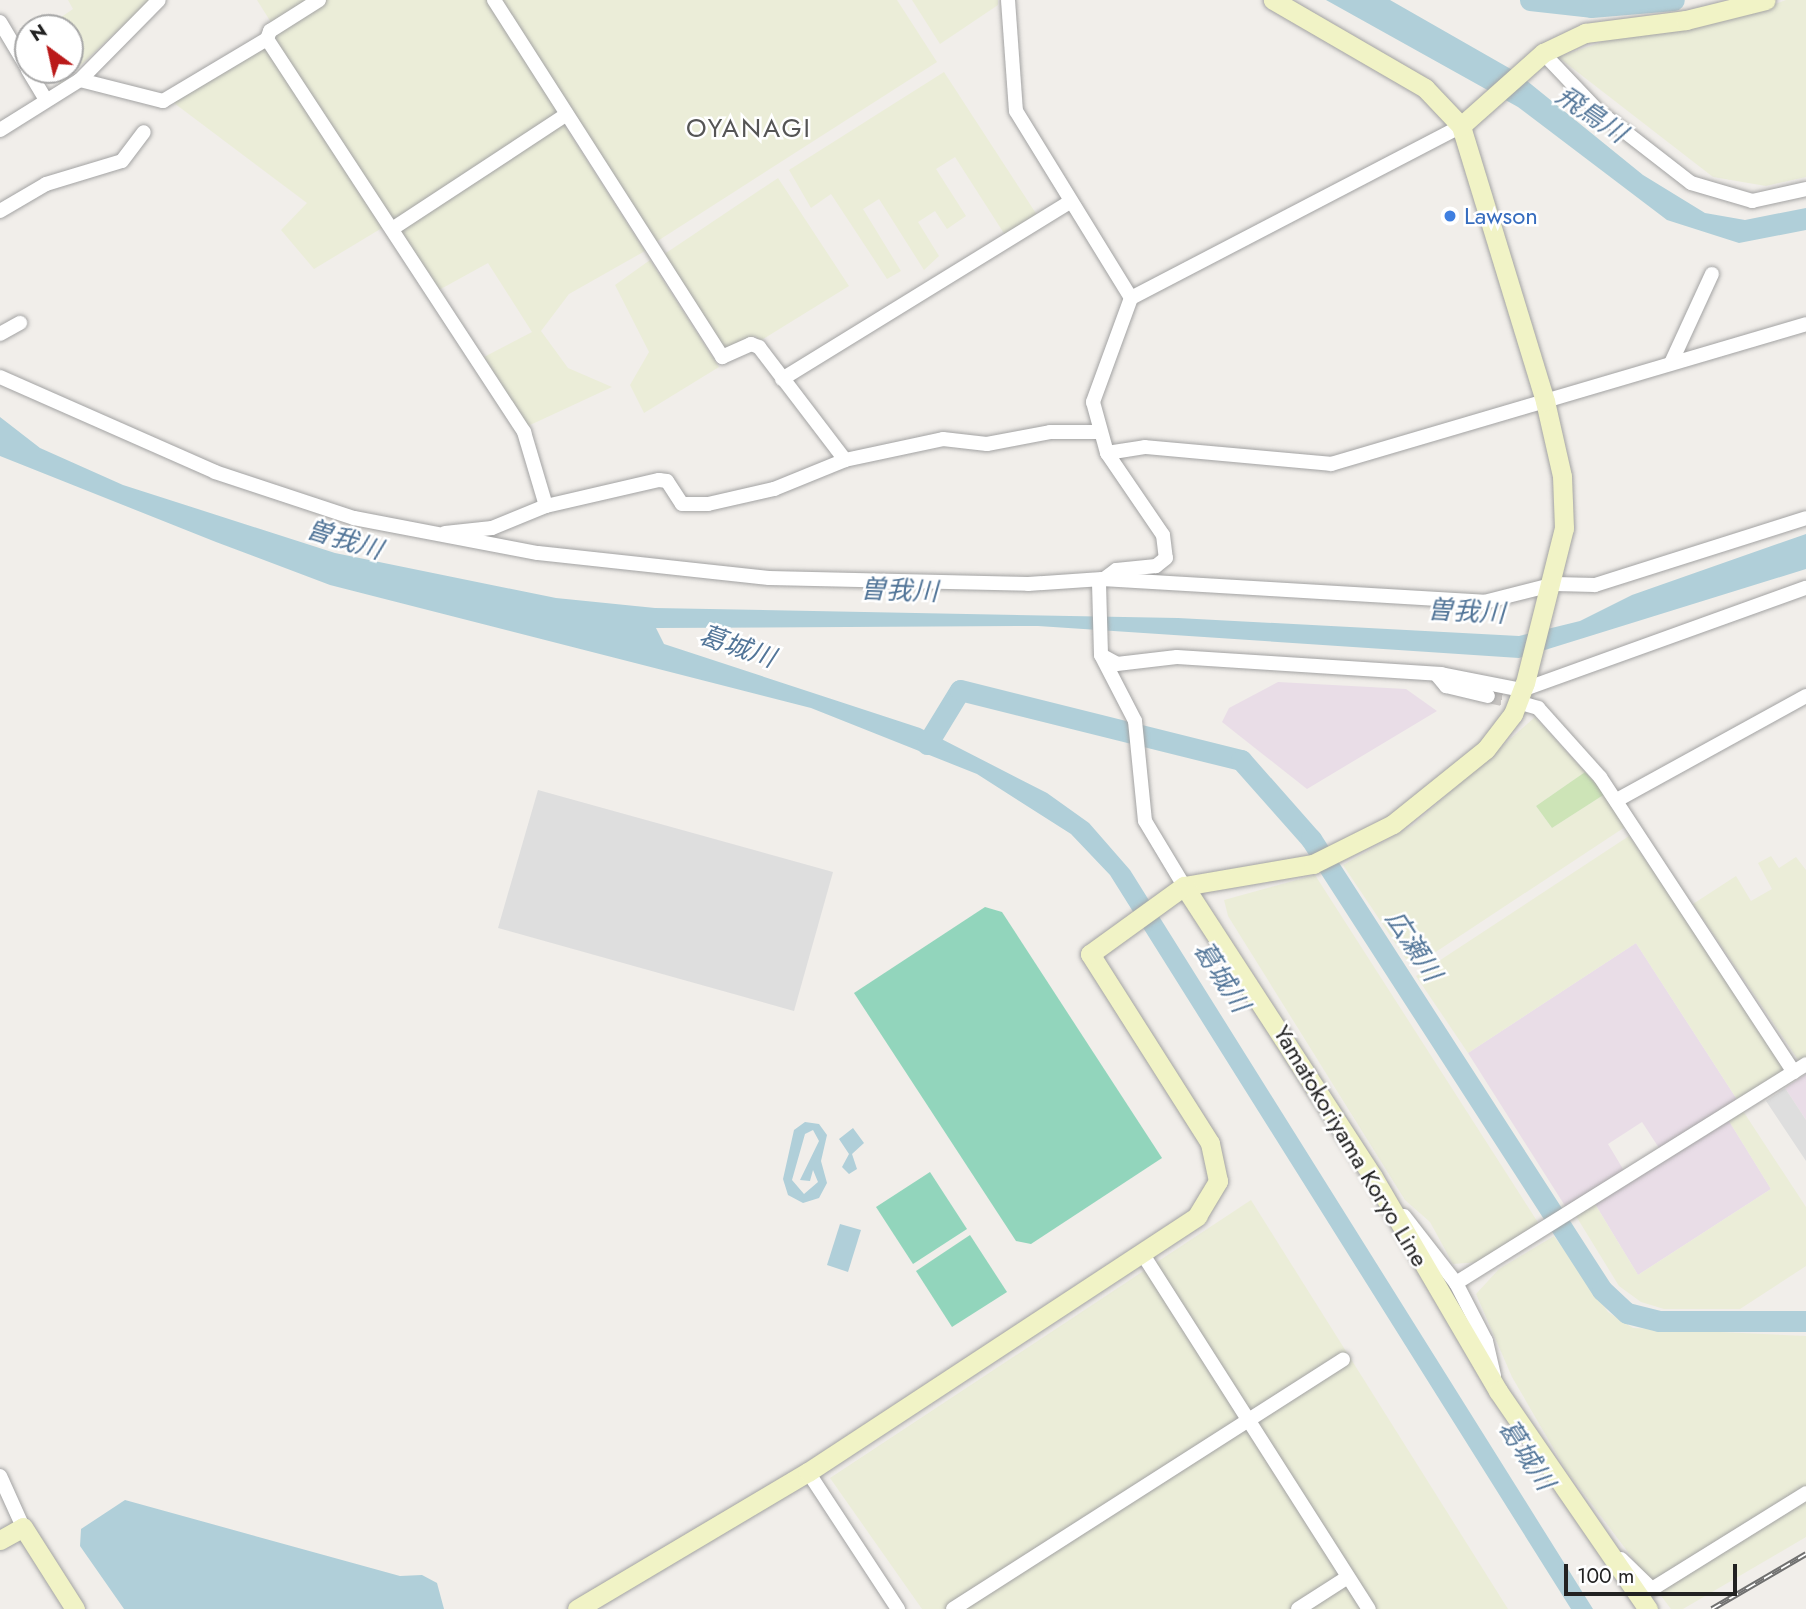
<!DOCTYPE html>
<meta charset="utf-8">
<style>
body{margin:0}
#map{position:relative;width:1806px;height:1609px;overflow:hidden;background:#f1eeea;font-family:Jost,"Noto Sans JP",sans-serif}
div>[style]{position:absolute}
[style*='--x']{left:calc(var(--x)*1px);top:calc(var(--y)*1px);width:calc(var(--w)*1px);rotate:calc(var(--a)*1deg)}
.industrial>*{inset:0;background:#e9dde7}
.farmland>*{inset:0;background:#ebedd8}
.grass>*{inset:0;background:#cde4b7}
.pitch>*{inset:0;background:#92d5bc}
.parking>*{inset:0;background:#dedede}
.water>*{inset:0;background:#b0cfd9}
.river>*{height:21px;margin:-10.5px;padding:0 10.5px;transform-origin:10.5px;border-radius:10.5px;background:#b0cfd9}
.street-tunnel>*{height:14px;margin-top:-7px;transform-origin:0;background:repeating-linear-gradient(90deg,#c8c5c2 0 14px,transparent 0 21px)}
.roads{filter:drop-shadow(0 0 2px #a3a3a3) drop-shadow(0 0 2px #a3a3a3)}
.street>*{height:14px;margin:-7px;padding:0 7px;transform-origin:7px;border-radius:7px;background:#fff}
.secondary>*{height:19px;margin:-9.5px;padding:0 9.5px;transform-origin:9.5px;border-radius:9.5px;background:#f1f3c6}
.rail>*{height:6px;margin-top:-3px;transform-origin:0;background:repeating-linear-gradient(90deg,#fff 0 10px,#707070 0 20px);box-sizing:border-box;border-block:2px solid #707070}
.dots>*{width:19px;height:19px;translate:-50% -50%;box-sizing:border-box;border:4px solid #fff;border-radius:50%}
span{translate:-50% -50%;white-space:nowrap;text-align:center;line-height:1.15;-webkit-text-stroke:5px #fff;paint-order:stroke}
.shop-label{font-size:24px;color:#366cbe}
.left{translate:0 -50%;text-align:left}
.street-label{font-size:24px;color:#222}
.water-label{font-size:26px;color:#527598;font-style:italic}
.neighbourhood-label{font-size:26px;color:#555;letter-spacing:2px}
.north{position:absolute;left:14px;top:14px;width:70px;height:70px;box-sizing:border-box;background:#fff;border:2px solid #a7a7a7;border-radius:50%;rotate:327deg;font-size:19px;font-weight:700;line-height:28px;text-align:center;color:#222}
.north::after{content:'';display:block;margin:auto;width:24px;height:32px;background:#ba1919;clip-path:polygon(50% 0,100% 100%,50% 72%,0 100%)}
.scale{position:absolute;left:1564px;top:1564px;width:173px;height:32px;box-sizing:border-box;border:4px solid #222;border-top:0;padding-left:9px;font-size:21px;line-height:24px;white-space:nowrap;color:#222;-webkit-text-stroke:5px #fff;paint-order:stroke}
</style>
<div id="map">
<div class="industrial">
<div style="clip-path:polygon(1278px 682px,1406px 689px,1437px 711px,1307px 789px,1222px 722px,1229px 708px)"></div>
<div style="clip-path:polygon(1636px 943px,1738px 1101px,1661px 1151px,1642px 1122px,1608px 1144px,1626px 1174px,1567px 1209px,1468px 1053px)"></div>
<div style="clip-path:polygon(1806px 1074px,1806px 1120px,1785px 1088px)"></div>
<div style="clip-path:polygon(1729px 1121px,1771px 1189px,1638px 1275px,1595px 1204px)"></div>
</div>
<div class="farmland">
<div style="clip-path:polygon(68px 0,150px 0,60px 85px,50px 70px,70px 70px,70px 28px,58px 28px,57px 20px,73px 9px)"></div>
<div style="clip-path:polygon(257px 0,310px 0,272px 24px)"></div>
<div style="clip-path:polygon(324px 0,488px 0,560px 112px,393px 222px,271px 33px)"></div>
<div style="clip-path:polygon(501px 0,897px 0,937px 62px,656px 242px)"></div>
<div style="clip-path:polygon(912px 0,998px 0,998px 5px,940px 44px)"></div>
<div style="clip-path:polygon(1786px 0,1806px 0,1806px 177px,1766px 186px,1713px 177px,1558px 57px,1608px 40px,1747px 15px)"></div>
<div style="clip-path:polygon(258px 47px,266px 48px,382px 228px,314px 269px,281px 230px,307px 203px,170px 100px)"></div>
<div style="clip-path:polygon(944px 72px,1037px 215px,1005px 235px,955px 157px,936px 169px,966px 216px,947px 229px,935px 211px,918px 222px,939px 256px,924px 270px,879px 199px,863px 209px,901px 271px,887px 279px,831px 194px,811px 208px,789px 170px)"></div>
<div style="clip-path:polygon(563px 123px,645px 251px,569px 294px,541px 331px,568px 368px,612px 387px,528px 426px,484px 357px,532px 332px,488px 263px,439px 290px,400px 230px)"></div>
<div style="clip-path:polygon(778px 178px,849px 286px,760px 341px,755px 336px,728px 353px,663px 255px)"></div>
<div style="clip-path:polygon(650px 260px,719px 367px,644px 413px,630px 385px,649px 352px,615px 285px)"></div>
<div style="clip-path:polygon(1535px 717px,1585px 772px,1536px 806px,1552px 828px,1605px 794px,1625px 827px,1416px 965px,1408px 962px,1343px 865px,1412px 826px)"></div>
<div style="clip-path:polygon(1629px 836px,1789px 1068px,1738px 1101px,1636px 943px,1468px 1053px,1416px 976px)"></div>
<div style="clip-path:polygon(1771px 856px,1779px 868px,1796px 857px,1806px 870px,1806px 1060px,1801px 1064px,1693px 904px,1736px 876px,1751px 901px,1772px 889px,1758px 863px)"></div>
<div style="clip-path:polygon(1315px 875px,1539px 1224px,1480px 1262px,1453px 1264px,1430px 1222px,1405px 1200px,1228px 916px,1224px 900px)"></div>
<div style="clip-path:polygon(1743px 1111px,1806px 1207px,1806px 1266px,1740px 1309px,1664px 1309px,1641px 1302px,1619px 1286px,1576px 1216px,1595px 1204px,1638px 1275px,1771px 1189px,1729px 1121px)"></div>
<div style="clip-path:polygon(1251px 1200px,1508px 1609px,922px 1609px,830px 1478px)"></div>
<div style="clip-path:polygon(1554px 1236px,1608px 1312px,1633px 1328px,1806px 1336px,1806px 1537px,1683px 1609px,1671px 1609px,1566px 1470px,1512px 1377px,1476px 1294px,1499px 1269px)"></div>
</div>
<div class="grass">
<div style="clip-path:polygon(1585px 772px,1605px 794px,1552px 828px,1536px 806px)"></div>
</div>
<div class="pitch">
<div style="clip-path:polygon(985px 907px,1002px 912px,1162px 1158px,1031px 1244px,1016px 1241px,854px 993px)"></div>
<div style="clip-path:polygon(930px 1172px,967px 1229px,913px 1264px,876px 1207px)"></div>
<div style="clip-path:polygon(970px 1235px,1007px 1292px,952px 1327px,916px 1271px)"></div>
</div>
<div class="parking">
<div style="clip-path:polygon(538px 790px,833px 872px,794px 1011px,498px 928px)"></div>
<div style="clip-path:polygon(1785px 1088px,1806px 1120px,1806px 1161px,1766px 1101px)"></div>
</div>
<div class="water">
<div style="clip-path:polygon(1326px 0,1390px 0,1516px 72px,1643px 175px,1705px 213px,1745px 220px,1806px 208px,1806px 230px,1739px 243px,1667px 220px,1518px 107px)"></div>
<div style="clip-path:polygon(0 417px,40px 448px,123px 485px,335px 553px,556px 598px,655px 608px,1178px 618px,1519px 636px,1580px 621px,1632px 595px,1806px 534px,1806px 569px,1519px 658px,1038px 626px,656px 628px,664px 644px,920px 728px,1047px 793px,1089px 823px,1130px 870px,1593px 1609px,1571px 1609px,1110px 875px,1071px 834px,977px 774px,811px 708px,330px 585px,216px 542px,0 456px)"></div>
<div style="clip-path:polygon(evenodd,805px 1122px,819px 1124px,827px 1135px,821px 1161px,827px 1183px,819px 1198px,803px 1203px,788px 1195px,783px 1179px,794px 1130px,805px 1122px,813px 1130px,819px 1141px,800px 1180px,810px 1181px,813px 1170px,818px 1182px,804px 1194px,792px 1180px,805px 1134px,813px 1130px)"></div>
<div style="clip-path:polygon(853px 1128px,864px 1143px,852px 1154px,857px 1169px,849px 1174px,842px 1167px,849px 1154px,839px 1139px)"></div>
<div style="clip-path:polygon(840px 1224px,861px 1230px,848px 1272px,827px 1265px)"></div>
<div style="clip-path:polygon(125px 1500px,400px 1576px,422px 1575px,437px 1583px,444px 1609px,124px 1609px,80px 1546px,81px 1529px)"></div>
</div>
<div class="river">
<div style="--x:1530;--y:0;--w:61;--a:6.5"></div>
<div style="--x:1591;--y:7;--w:83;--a:-4.8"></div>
<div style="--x:927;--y:744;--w:63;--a:-58.6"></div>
<div style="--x:960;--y:690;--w:290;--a:14"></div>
<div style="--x:1241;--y:760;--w:106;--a:48.5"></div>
<div style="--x:1311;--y:839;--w:537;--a:57.17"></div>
<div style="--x:1602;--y:1290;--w:34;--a:43"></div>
<div style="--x:1627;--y:1313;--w:33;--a:14"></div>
<div style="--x:1659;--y:1321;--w:147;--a:0"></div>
</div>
<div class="street-tunnel">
<div style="--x:1488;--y:696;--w:34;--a:12"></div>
</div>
<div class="roads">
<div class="street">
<div style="--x:494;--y:0;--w:424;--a:57.4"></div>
<div style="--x:722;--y:357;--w:32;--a:-24"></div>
<div style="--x:751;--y:344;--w:9;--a:21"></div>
<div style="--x:759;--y:347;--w:142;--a:52.7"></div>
<div style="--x:1008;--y:0;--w:111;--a:85.9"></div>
<div style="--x:1016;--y:111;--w:220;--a:58.4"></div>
<div style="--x:1131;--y:298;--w:372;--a:-27.5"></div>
<div style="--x:0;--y:22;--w:55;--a:59.2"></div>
<div style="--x:267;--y:39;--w:470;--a:56.8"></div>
<div style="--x:524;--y:432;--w:77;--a:73.4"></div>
<div style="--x:1543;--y:53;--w:79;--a:46.5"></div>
<div style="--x:1597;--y:110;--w:119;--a:37.8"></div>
<div style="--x:1691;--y:183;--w:64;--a:16.4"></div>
<div style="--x:1752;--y:201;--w:55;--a:-12.5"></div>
<div style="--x:28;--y:70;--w:35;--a:59"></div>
<div style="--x:80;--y:80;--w:86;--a:14.2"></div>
<div style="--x:163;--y:101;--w:121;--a:-30.8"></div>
<div style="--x:267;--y:39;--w:9;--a:-69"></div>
<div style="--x:270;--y:31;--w:58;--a:-32.3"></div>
<div style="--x:0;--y:130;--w:94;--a:-32"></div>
<div style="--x:80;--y:80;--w:112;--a:-45.4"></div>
<div style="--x:0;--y:211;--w:53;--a:-30.4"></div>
<div style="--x:46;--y:184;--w:79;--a:-16.8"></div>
<div style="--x:122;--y:161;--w:36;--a:-53"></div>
<div style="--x:392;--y:229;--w:209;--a:-33.3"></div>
<div style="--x:1131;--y:298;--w:111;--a:110.1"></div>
<div style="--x:1093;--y:402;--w:53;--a:74.6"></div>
<div style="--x:1107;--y:453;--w:99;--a:55.7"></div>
<div style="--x:1163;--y:535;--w:23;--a:83"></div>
<div style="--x:1166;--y:558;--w:13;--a:141"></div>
<div style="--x:1156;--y:566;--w:40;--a:174.3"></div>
<div style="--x:1116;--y:570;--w:21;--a:143"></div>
<div style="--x:1099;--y:583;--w:72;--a:88.4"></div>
<div style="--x:1101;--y:655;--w:74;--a:62.7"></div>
<div style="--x:1135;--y:721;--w:100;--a:84.3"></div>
<div style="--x:1145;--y:821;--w:76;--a:59"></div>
<div style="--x:0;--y:334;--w:23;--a:-29"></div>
<div style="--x:1671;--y:363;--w:98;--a:-65.3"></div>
<div style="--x:0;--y:377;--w:235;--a:23.8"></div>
<div style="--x:215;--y:472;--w:146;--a:18.3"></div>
<div style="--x:354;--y:518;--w:187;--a:10.8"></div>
<div style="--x:538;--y:553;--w:232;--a:6.2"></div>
<div style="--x:769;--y:578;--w:259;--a:1.3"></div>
<div style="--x:1028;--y:584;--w:74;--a:-3.9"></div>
<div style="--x:1102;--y:579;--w:383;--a:3.4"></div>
<div style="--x:1484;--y:602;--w:73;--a:-14.2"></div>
<div style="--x:1555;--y:584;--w:40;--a:1.4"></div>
<div style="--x:1595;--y:585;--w:221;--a:-17.6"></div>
<div style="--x:782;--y:379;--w:339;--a:-31.6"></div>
<div style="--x:1107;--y:453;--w:38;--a:-9"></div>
<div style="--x:1145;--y:447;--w:187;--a:5.2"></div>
<div style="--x:1331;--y:464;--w:495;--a:-16.4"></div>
<div style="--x:445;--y:533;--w:47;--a:-6.1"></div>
<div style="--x:492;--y:528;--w:58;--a:-22.2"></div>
<div style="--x:546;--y:506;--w:116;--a:-13"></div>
<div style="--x:659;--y:480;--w:8;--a:7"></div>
<div style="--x:667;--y:481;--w:27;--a:57"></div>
<div style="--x:682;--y:504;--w:26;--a:0"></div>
<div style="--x:708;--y:504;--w:68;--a:-12.8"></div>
<div style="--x:774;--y:489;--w:77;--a:-22.2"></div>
<div style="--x:845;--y:460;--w:100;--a:-12.1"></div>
<div style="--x:943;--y:439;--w:44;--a:6.5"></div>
<div style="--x:987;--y:444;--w:64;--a:-10.8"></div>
<div style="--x:1050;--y:432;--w:49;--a:0"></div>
<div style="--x:1101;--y:655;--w:18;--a:29"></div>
<div style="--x:1117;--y:664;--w:60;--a:-6.7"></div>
<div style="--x:1177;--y:657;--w:265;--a:3.7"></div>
<div style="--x:1441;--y:674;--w:83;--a:11.2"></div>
<div style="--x:1522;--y:690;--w:302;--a:-19.8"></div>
<div style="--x:1436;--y:674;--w:16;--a:50"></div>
<div style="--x:1446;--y:686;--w:43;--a:13.4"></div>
<div style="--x:1521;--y:703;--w:18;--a:16"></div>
<div style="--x:1538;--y:708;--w:93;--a:48.1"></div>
<div style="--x:1600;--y:777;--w:353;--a:56.7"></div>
<div style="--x:1617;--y:800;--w:216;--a:-28.8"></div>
<div style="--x:1404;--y:1216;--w:85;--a:52.2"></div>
<div style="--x:1456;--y:1283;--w:65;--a:62.7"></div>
<div style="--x:1486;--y:1341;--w:36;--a:77"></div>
<div style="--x:1142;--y:1253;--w:422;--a:57.5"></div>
<div style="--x:1456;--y:1283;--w:413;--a:-32"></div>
<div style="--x:808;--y:1472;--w:164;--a:56.7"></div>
<div style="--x:0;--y:1476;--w:56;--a:65.7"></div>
<div style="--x:1621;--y:1559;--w:43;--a:44.1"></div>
<div style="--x:1652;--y:1589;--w:181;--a:-31.9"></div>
<div style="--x:953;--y:1609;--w:463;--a:-32.6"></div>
<div style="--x:1298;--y:1609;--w:59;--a:-32.6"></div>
</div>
<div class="secondary">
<div style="--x:1461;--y:126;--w:110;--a:-41.7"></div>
<div style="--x:1543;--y:53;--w:47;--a:-25.5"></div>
<div style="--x:1585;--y:33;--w:102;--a:-7.3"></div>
<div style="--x:1686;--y:20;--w:82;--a:-14"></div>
<div style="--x:1184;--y:886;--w:131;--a:-9.7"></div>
<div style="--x:1313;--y:864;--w:89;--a:-26.6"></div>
<div style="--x:1393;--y:824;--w:119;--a:-38.9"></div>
<div style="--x:1486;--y:749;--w:44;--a:-52.4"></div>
<div style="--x:1513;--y:714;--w:33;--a:-69"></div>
<div style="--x:1525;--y:683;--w:160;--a:-75.9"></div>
<div style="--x:1564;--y:528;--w:52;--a:-92.2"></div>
<div style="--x:1562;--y:476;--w:77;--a:-102.8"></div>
<div style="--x:1545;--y:401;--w:288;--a:-107"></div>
<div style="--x:1461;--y:126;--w:52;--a:-133.5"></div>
<div style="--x:1425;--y:88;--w:176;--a:-149.9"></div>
<div style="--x:1184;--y:886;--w:347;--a:57"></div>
<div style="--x:1373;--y:1177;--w:248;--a:59.7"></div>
<div style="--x:1498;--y:1391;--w:265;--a:55.5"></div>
<div style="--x:0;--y:1540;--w:26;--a:-29"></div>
<div style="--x:23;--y:1527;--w:97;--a:57.6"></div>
<div style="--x:577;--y:1609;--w:269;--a:-30.7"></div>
<div style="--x:808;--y:1472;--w:466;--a:-33.3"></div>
<div style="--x:1197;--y:1216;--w:41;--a:-59"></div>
<div style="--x:1218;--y:1181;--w:39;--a:-102"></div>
<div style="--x:1210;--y:1143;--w:224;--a:-122.4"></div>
<div style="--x:1090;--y:954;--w:116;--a:-35.9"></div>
</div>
</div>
<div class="rail">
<div style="--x:1712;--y:1609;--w:109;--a:-30.3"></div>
</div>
<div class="dots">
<div style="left:1450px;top:216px;background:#3f7fe0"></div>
</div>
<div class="shop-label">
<span class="left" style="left:1464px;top:216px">Lawson</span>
</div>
<div class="street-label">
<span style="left:1351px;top:1146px;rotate:59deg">Yamatokoriyama Koryo Line</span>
</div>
<div class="water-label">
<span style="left:1591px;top:115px;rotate:34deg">飛鳥川</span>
<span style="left:344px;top:540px;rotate:17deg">曽我川</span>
<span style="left:899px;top:591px;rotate:2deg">曽我川</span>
<span style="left:1466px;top:612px;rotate:3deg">曽我川</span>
<span style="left:737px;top:647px;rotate:19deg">葛城川</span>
<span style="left:1413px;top:946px;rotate:57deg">広瀬川</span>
<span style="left:1221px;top:977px;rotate:57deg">葛城川</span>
<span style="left:1526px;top:1455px;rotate:57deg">葛城川</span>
</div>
<div class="neighbourhood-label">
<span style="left:749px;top:129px">OYANAGI</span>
</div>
<div class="north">N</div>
<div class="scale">100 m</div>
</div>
